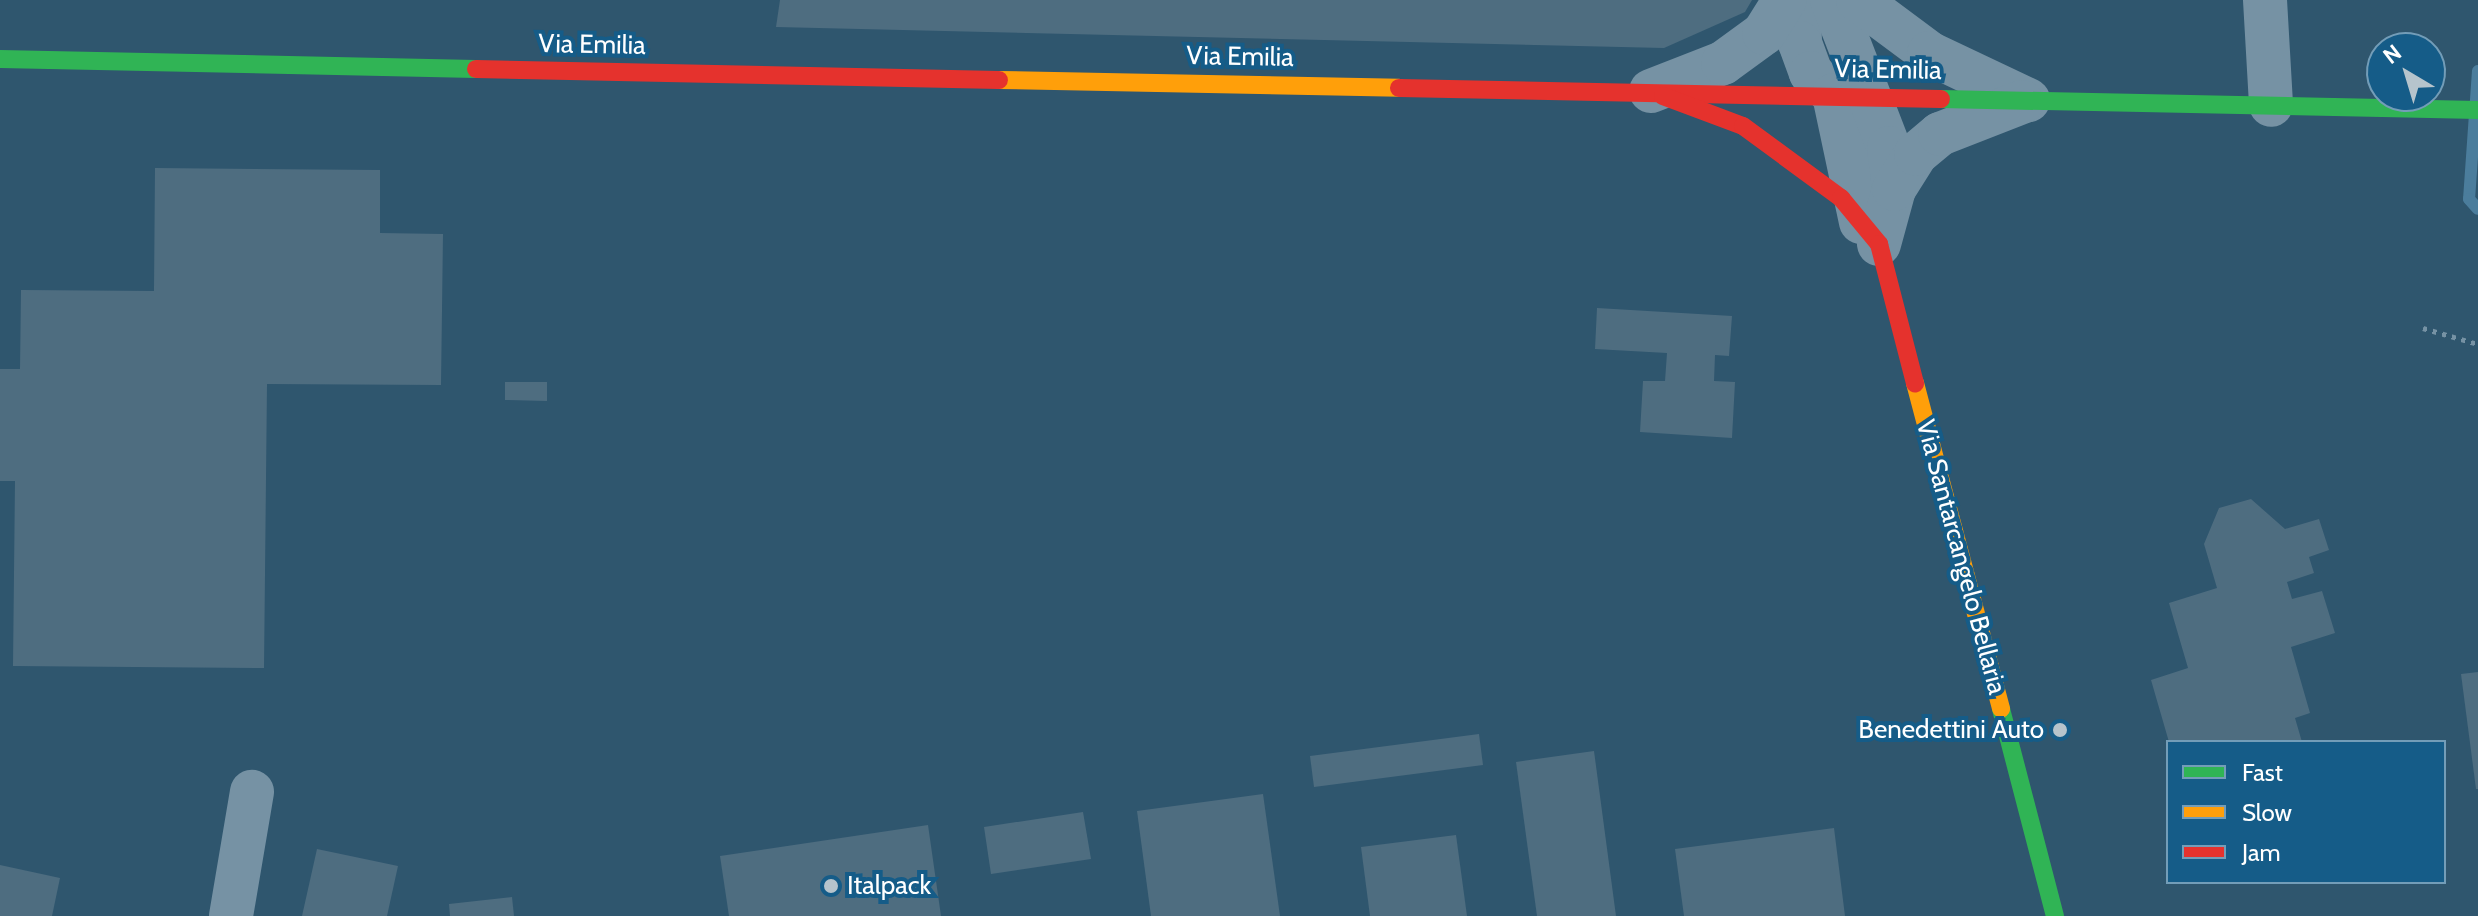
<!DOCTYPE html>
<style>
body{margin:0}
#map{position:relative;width:2478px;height:916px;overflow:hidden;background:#2f566e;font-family:Cabin,sans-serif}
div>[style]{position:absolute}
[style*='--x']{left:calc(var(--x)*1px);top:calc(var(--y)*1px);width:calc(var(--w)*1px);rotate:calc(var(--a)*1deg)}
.stream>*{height:12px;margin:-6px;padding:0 6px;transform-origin:6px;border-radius:6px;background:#4b7d9c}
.building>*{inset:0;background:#4e6d80}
.path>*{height:5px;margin-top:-2.5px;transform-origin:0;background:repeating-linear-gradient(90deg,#7692a4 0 4px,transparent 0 10px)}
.street>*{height:44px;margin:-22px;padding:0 22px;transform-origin:22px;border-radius:22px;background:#7692a4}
.fast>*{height:18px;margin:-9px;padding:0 9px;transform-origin:9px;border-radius:9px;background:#30b455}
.slow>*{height:18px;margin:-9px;padding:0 9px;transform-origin:9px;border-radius:9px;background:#ff9f0a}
.jam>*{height:18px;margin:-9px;padding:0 9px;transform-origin:9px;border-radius:9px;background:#e5322d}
.dots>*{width:22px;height:22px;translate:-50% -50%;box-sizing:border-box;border:4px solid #155c88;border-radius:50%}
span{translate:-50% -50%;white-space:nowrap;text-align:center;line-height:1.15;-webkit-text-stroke:8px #155c88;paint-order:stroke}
.street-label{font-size:26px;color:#fff}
.poi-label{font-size:26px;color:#fff}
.right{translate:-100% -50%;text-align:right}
.left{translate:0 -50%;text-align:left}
.legend{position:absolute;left:2166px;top:740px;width:280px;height:144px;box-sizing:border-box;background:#155c88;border:2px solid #739db8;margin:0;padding:10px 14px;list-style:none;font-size:24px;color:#fff}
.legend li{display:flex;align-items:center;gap:16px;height:40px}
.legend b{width:40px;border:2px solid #739db8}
.north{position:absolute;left:2366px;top:32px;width:80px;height:80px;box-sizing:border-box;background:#155c88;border:2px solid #739db8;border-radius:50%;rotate:322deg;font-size:22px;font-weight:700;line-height:32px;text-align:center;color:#fff}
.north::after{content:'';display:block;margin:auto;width:28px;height:36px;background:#b6c4cc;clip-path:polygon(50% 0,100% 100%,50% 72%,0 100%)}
</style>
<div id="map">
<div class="stream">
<div style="--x:2478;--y:71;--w:128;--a:94"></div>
<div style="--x:2469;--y:199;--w:13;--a:48"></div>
</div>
<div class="building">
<div style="clip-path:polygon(780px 0,1752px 0,1745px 12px,1664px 48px,776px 27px)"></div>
<div style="clip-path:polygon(155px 168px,380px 170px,380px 233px,443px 234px,441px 385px,267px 384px,264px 668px,13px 666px,15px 481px,0 481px,0 369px,20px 369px,21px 290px,154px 291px)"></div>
<div style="clip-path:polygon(1597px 308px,1732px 316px,1729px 356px,1715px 355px,1714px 381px,1735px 382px,1732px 438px,1640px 432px,1643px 381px,1665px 381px,1667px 353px,1595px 349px)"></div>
<div style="clip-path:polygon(505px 382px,547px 382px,547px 401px,505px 400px)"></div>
<div style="clip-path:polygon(2251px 499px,2285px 529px,2319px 519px,2329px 550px,2309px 557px,2314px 573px,2287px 582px,2292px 599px,2322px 591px,2335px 633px,2291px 647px,2310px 713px,2295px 718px,2302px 742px,2169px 742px,2151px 680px,2188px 668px,2169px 603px,2217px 588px,2204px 544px,2219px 508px)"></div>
<div style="clip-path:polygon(2478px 672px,2478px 789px,2476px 789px,2461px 674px)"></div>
<div style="clip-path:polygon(1479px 734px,1483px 765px,1314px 787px,1310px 756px)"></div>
<div style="clip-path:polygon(1594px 751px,1616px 916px,1537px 916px,1516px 762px)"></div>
<div style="clip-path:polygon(1263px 794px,1280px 916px,1151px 916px,1137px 811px)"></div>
<div style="clip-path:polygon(1083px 812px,1091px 859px,991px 874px,984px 827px)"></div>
<div style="clip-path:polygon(928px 825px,941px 916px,729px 916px,720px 856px)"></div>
<div style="clip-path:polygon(1834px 828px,1845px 916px,1684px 916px,1675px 849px)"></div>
<div style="clip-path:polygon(1456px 835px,1467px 916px,1370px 916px,1361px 847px)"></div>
<div style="clip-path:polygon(317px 849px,398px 866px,387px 916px,302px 916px)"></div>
<div style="clip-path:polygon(0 865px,60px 878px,52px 916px,0 916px)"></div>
<div style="clip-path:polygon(512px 897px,514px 916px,450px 916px,449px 904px)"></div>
</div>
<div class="path">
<div style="--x:2423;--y:328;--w:57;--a:16.2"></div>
</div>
<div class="street">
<div style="--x:1799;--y:0;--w:43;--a:88.7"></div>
<div style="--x:1800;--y:43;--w:32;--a:70"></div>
<div style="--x:1811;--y:73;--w:32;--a:44"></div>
<div style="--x:1834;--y:95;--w:130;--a:78"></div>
<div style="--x:1832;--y:0;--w:159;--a:68.9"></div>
<div style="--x:1889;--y:148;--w:41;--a:83"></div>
<div style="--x:1858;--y:0;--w:89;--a:36.7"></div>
<div style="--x:1929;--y:53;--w:110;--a:25.4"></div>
<div style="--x:2265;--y:0;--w:105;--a:86.7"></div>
<div style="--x:1651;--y:91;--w:77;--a:-21.3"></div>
<div style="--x:1723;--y:63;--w:51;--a:-36.2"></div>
<div style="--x:1764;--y:33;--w:39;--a:-58"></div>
<div style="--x:1879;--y:244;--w:57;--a:-74.7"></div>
<div style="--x:1894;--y:189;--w:41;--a:-57.8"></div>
<div style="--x:1916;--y:154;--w:31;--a:-40"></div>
<div style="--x:1940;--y:134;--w:88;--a:-21.3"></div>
<div style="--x:231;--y:916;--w:126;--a:-80.4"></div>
</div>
<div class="fast">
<div style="--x:0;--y:59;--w:476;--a:1.2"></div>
<div style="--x:1941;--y:99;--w:537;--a:1.17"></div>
<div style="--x:2001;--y:709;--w:214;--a:75.4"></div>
</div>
<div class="slow">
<div style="--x:999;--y:80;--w:400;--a:1.1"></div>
<div style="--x:1915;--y:383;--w:337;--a:75.2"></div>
</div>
<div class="jam">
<div style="--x:476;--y:69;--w:523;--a:1.2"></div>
<div style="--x:1399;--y:88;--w:542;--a:1.16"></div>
<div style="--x:1663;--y:96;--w:85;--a:20.6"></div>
<div style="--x:1743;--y:126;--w:122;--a:36.3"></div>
<div style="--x:1841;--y:198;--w:60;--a:50.4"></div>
<div style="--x:1879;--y:244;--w:144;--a:75.5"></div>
</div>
<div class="dots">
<div style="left:2060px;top:730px;background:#b6c4cc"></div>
<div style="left:831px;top:886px;background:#b6c4cc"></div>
</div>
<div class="street-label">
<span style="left:592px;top:45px;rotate:1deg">Via Emilia</span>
<span style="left:1240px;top:57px;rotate:1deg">Via Emilia</span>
<span style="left:1888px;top:70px;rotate:1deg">Via Emilia</span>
<span style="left:1961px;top:557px;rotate:75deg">Via Santarcangelo Bellaria</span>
</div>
<div class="poi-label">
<span class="right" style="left:2044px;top:730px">Benedettini Auto</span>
<span class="left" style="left:847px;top:886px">Italpack</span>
</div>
<ul class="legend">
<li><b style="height:10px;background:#30b455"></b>Fast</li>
<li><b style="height:10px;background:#ff9f0a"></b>Slow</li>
<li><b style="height:10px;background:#e5322d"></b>Jam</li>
</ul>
<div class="north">N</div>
</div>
